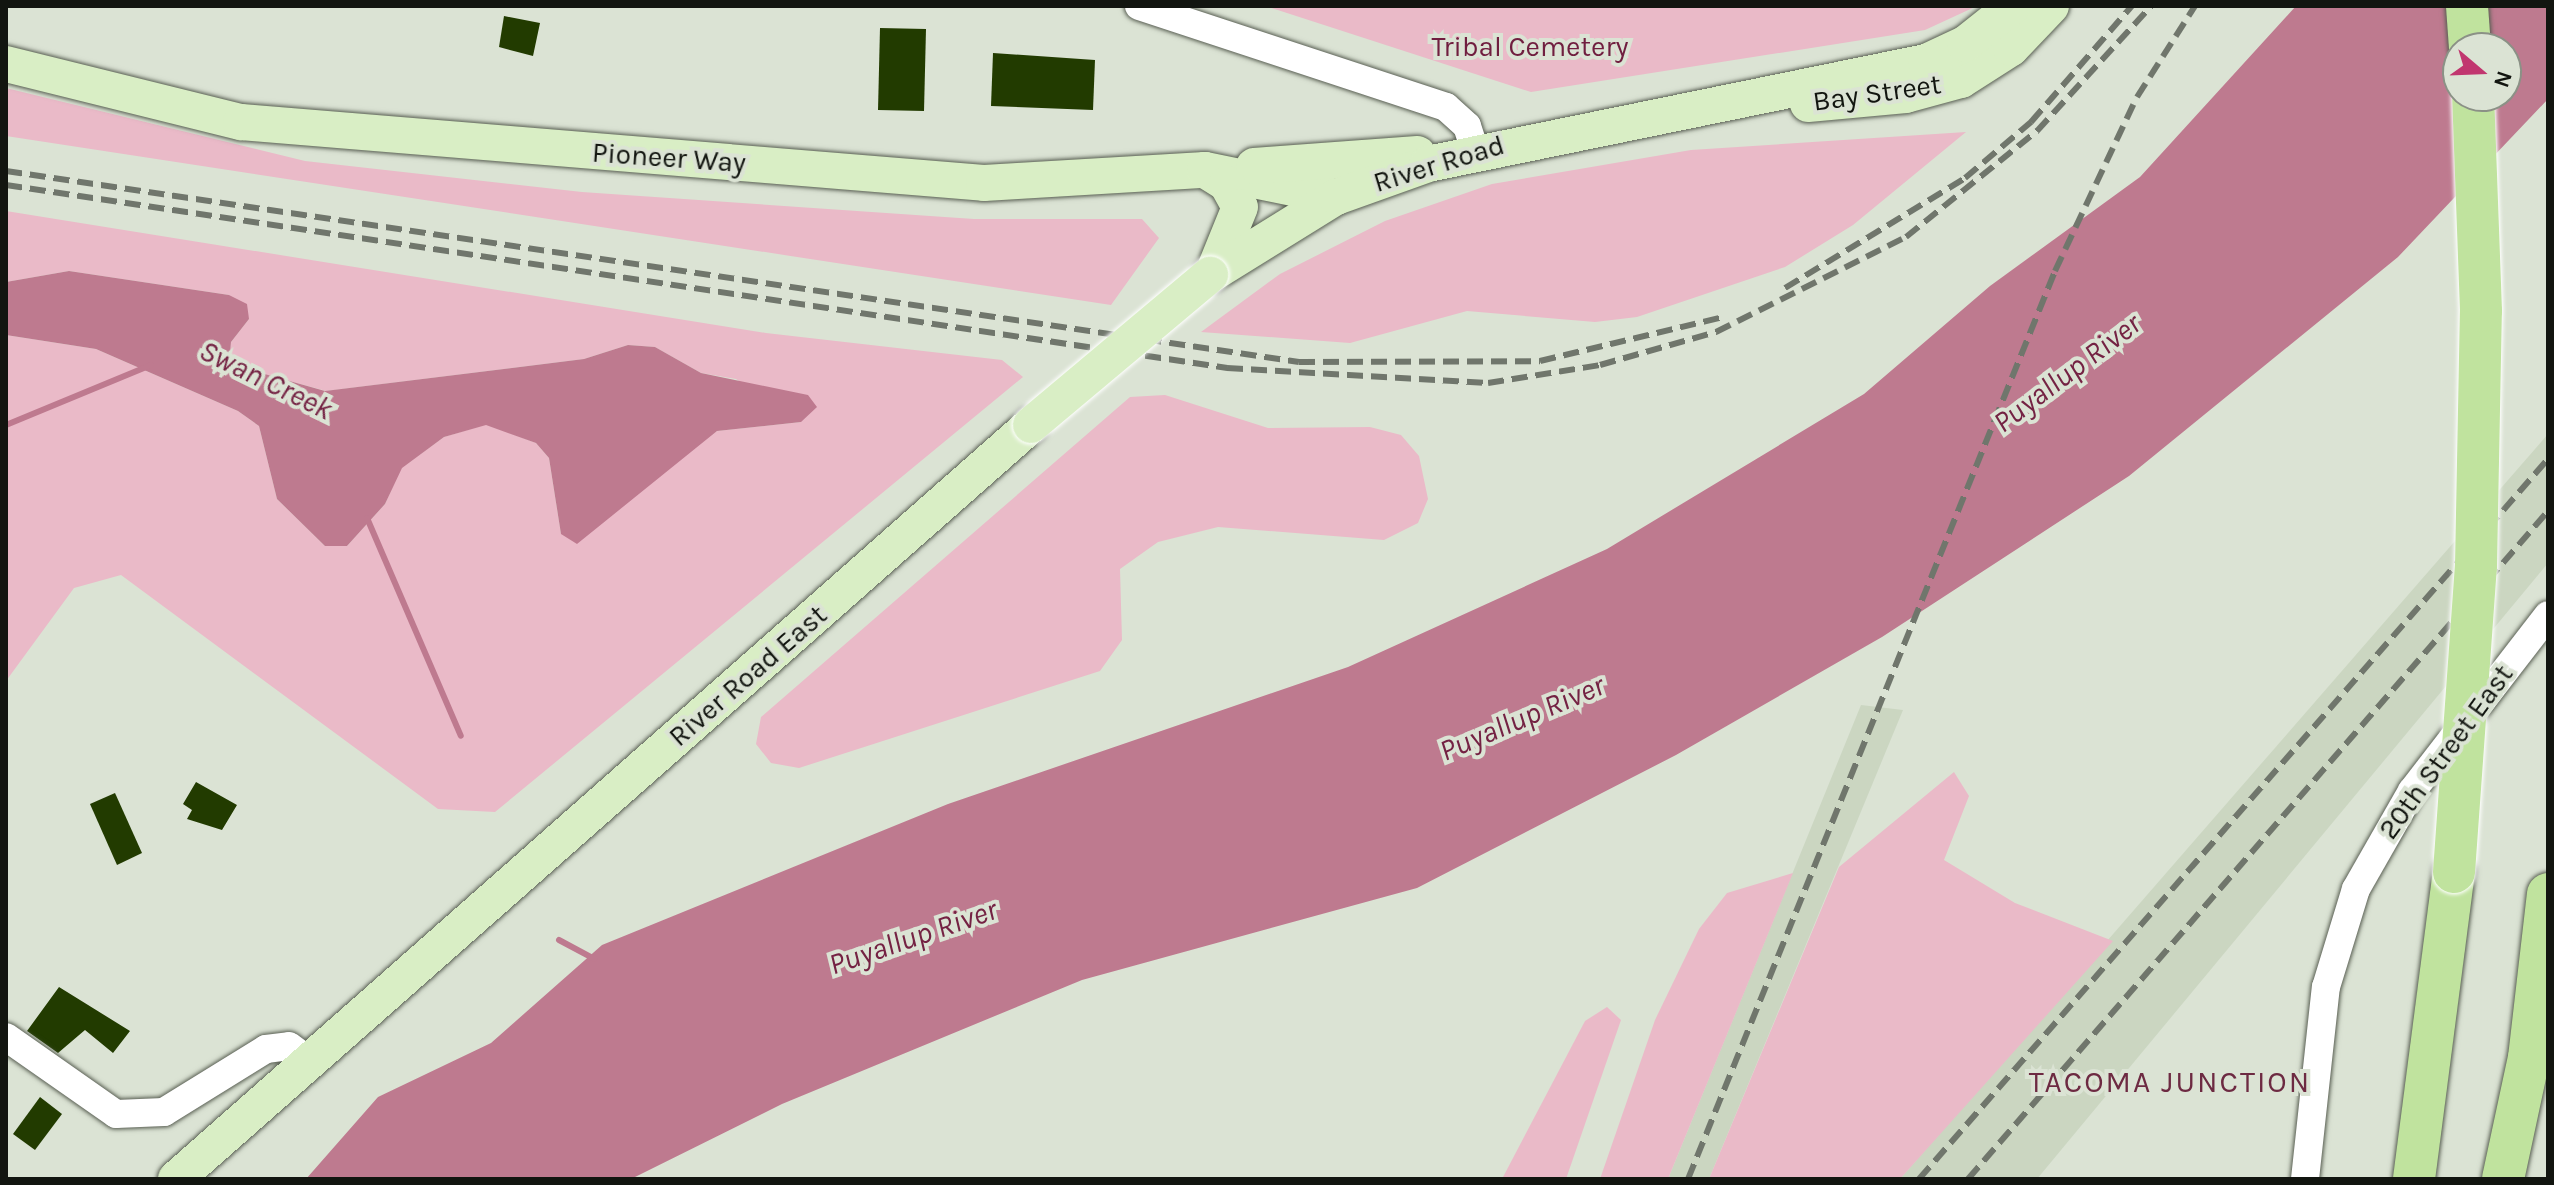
<!DOCTYPE html>
<style>
body{margin:0}
#map{position:relative;width:2554px;height:1185px;overflow:hidden;background:#dbe3d4;font-family:Karla,sans-serif}
div>[style]{position:absolute}
[style*='--x']{left:calc(var(--x)*1px);top:calc(var(--y)*1px);width:calc(var(--w)*1px);rotate:calc(var(--a)*1deg)}
.built>*{inset:0;background:#cbd6c1}
.green>*{inset:0;background:#eabac8}
.water>*{inset:0;background:#be7a8f}
.stream>*{height:6px;margin:-3px;padding:0 3px;transform-origin:3px;border-radius:3px;background:#be7a8f}
.building>*{inset:0;background:#223b00}
.roads{filter:drop-shadow(0 0 2px #595f53) drop-shadow(0 0 2px #595f53)}
.minor>*{height:28px;margin:-14px;padding:0 14px;transform-origin:14px;border-radius:14px;background:#fff}
.major>*{height:36px;margin:-18px;padding:0 18px;transform-origin:18px;border-radius:18px;background:#d9eec5}
.highway>*{height:42px;margin:-21px;padding:0 21px;transform-origin:21px;border-radius:21px;background:#c0e39e}
.rail>*{height:6px;margin-top:-3px;transform-origin:0;background:repeating-linear-gradient(90deg,#70766c 0 16px,transparent 0 24px)}
.bridges{filter:drop-shadow(0 0 2px #fff) drop-shadow(0 0 2px #fff)}
.major-bridge>*{height:36px;margin:-18px;padding:0 18px;transform-origin:18px;border-radius:18px;background:#d9eec5}
.highway-bridge>*{height:42px;margin:-21px;padding:0 21px;transform-origin:21px;border-radius:21px;background:#c0e39e}
span{translate:-50% -50%;white-space:nowrap;text-align:center;line-height:1.15;-webkit-text-stroke:8px #dbe3d4;paint-order:stroke}
.park-label{font-size:28px;color:#701e3f}
.street-label{font-size:28px;color:#121510}
.water-label{font-size:30px;color:#742243;font-style:italic}
.neighbourhood-label{font-size:30px;color:#6d2a42;letter-spacing:2px}
.frame{position:absolute;inset:0;border:8px solid #121510;pointer-events:none}
.north{position:absolute;left:2442px;top:32px;width:80px;height:80px;box-sizing:border-box;background:#dbe3d4;border:2px solid #8b9186;border-radius:50%;rotate:109deg;font-size:22px;font-weight:700;line-height:32px;text-align:center;color:#121510}
.north::after{content:'';display:block;margin:auto;width:28px;height:36px;background:#c1366f;clip-path:polygon(50% 0,100% 100%,50% 72%,0 100%)}
</style>
<div id="map">
<div class="built">
<div style="clip-path:polygon(2548px 434px,2548px 563px,2037px 1179px,1900px 1179px)"></div>
<div style="clip-path:polygon(1861px 705px,1903px 710px,1709px 1179px,1668px 1179px)"></div>
</div>
<div class="green">
<div style="clip-path:polygon(1265px 6px,1977px 6px,1925px 30px,1531px 92px)"></div>
<div style="clip-path:polygon(6px 88px,305px 161px,582px 192px,974px 219px,1142px 219px,1159px 238px,1111px 305px,6px 136px)"></div>
<div style="clip-path:polygon(1966px 132px,1853px 225px,1785px 267px,1637px 317px,1595px 322px,1467px 311px,1350px 343px,1201px 332px,1280px 274px,1385px 221px,1492px 184px,1691px 150px)"></div>
<div style="clip-path:polygon(6px 211px,766px 333px,1002px 360px,1023px 377px,495px 812px,438px 809px,121px 575px,74px 588px,6px 681px,6px 335px,96px 349px,238px 411px,259px 426px,277px 499px,325px 546px,347px 546px,385px 504px,401px 468px,444px 437px,486px 424px,536px 443px,549px 458px,561px 534px,717px 431px,801px 422px,736px 379px,701px 373px,655px 347px,628px 345px,584px 359px,326px 391px,228px 364px,231px 342px,249px 319px,229px 295px,69px 271px,6px 282px)"></div>
<div style="clip-path:polygon(1165px 395px,1268px 428px,1370px 427px,1401px 435px,1419px 456px,1428px 499px,1418px 523px,1384px 540px,1218px 527px,1158px 542px,1120px 569px,1122px 640px,1100px 671px,799px 768px,771px 763px,756px 744px,761px 717px,1130px 397px)"></div>
<div style="clip-path:polygon(1954px 772px,1969px 796px,1944px 860px,2015px 903px,2113px 941px,1900px 1179px,1709px 1179px,1839px 867px)"></div>
<div style="clip-path:polygon(1793px 873px,1668px 1179px,1600px 1179px,1655px 1020px,1699px 929px,1727px 893px)"></div>
<div style="clip-path:polygon(1607px 1007px,1621px 1020px,1566px 1179px,1502px 1179px,1585px 1021px)"></div>
</div>
<div class="water">
<div style="clip-path:polygon(evenodd,2296px 6px,2548px 6px,2548px 99px,2398px 257px,2129px 476px,1882px 637px,1676px 755px,1417px 888px,1082px 980px,782px 1104px,631px 1179px,306px 1179px,378px 1097px,491px 1043px,602px 945px,948px 804px,1348px 667px,1607px 549px,1864px 394px,1990px 286px,2140px 177px,2296px 6px,2458px 48px,2506px 48px,2506px 96px,2458px 96px,2458px 48px)"></div>
<div style="clip-path:polygon(69px 271px,229px 295px,247px 304px,249px 319px,231px 342px,229px 364px,325px 391px,584px 359px,628px 345px,655px 347px,701px 373px,808px 395px,817px 407px,801px 422px,717px 431px,577px 544px,561px 534px,549px 458px,536px 443px,486px 425px,444px 437px,402px 468px,385px 504px,347px 546px,325px 546px,277px 499px,259px 426px,238px 411px,96px 349px,6px 335px,6px 282px)"></div>
</div>
<div class="stream">
<div style="--x:6;--y:425;--w:157;--a:-22.5"></div>
<div style="--x:367;--y:518;--w:237;--a:66.7"></div>
<div style="--x:559;--y:940;--w:40;--a:28"></div>
</div>
<div class="building">
<div style="clip-path:polygon(504px 16px,540px 23px,533px 56px,499px 47px)"></div>
<div style="clip-path:polygon(880px 28px,926px 29px,924px 111px,878px 110px)"></div>
<div style="clip-path:polygon(993px 53px,1095px 60px,1093px 110px,991px 106px)"></div>
<div style="clip-path:polygon(196px 782px,237px 805px,222px 830px,187px 819px,192px 810px,183px 804px)"></div>
<div style="clip-path:polygon(115px 793px,142px 853px,117px 865px,90px 804px)"></div>
<div style="clip-path:polygon(59px 987px,130px 1031px,113px 1053px,85px 1030px,58px 1053px,27px 1031px)"></div>
<div style="clip-path:polygon(40px 1097px,62px 1114px,35px 1150px,13px 1134px)"></div>
</div>
<div class="roads">
<div class="minor">
<div style="--x:1139;--y:6;--w:323;--a:18.2"></div>
<div style="--x:1446;--y:107;--w:28;--a:42"></div>
<div style="--x:1467;--y:126;--w:25;--a:72"></div>
<div style="--x:6;--y:1037;--w:134;--a:35"></div>
<div style="--x:116;--y:1114;--w:48;--a:-2.4"></div>
<div style="--x:164;--y:1112;--w:120;--a:-31.7"></div>
<div style="--x:266;--y:1049;--w:23;--a:-7"></div>
<div style="--x:289;--y:1046;--w:25;--a:37"></div>
<div style="--x:2305;--y:1179;--w:193;--a:-83.8"></div>
<div style="--x:2326;--y:987;--w:102;--a:-73"></div>
<div style="--x:2356;--y:889;--w:113;--a:-60.3"></div>
<div style="--x:2412;--y:791;--w:222;--a:-52.3"></div>
</div>
<div class="major">
<div style="--x:6;--y:64;--w:242;--a:13.9"></div>
<div style="--x:241;--y:122;--w:745;--a:4.69"></div>
<div style="--x:984;--y:183;--w:221;--a:-3.4"></div>
<div style="--x:1205;--y:170;--w:134;--a:11.6"></div>
<div style="--x:1808;--y:104;--w:98;--a:-5.2"></div>
<div style="--x:1906;--y:95;--w:57;--a:-15.3"></div>
<div style="--x:1961;--y:80;--w:59;--a:-32.6"></div>
<div style="--x:2011;--y:48;--w:58;--a:-46.4"></div>
<div style="--x:1254;--y:166;--w:164;--a:-4.2"></div>
<div style="--x:1205;--y:170;--w:26;--a:32"></div>
<div style="--x:1227;--y:184;--w:26;--a:61"></div>
<div style="--x:1240;--y:207;--w:64;--a:112.1"></div>
<div style="--x:1210;--y:275;--w:148;--a:-31.8"></div>
<div style="--x:1336;--y:197;--w:98;--a:-19.7"></div>
<div style="--x:1428;--y:164;--w:508;--a:-11.58"></div>
<div style="--x:1926;--y:62;--w:43;--a:-24.8"></div>
<div style="--x:1965;--y:44;--w:61;--a:-38.4"></div>
<div style="--x:176;--y:1179;--w:1140;--a:-41.41"></div>
</div>
<div class="highway">
<div style="--x:2467;--y:6;--w:42;--a:85.9"></div>
<div style="--x:2414;--y:1179;--w:310;--a:-82.6"></div>
<div style="--x:2503;--y:1179;--w:124;--a:-77.9"></div>
<div style="--x:2529;--y:1058;--w:165;--a:-83.4"></div>
</div>
</div>
<div class="rail">
<div style="--x:6;--y:171;--w:1307;--a:8.4"></div>
<div style="--x:1299;--y:362;--w:241;--a:-0.2"></div>
<div style="--x:1540;--y:361;--w:188;--a:-13.5"></div>
<div style="--x:6;--y:185;--w:1235;--a:8.52"></div>
<div style="--x:1227;--y:368;--w:261;--a:3.3"></div>
<div style="--x:1488;--y:383;--w:113;--a:-9.1"></div>
<div style="--x:1600;--y:365;--w:121;--a:-15.9"></div>
<div style="--x:1716;--y:332;--w:212;--a:-26.6"></div>
<div style="--x:1906;--y:237;--w:169;--a:-39"></div>
<div style="--x:2037;--y:131;--w:169;--a:-47.6"></div>
<div style="--x:1785;--y:288;--w:211;--a:-31.4"></div>
<div style="--x:1965;--y:178;--w:87;--a:-40.3"></div>
<div style="--x:2031;--y:122;--w:154;--a:-49"></div>
<div style="--x:1688;--y:1179;--w:979;--a:-67.99"></div>
<div style="--x:2055;--y:271;--w:192;--a:-64.8"></div>
<div style="--x:2137;--y:97;--w:108;--a:-57.5"></div>
<div style="--x:1919;--y:1179;--w:956;--a:-48.86"></div>
<div style="--x:1968;--y:1179;--w:885;--a:-49.03"></div>
</div>
<div class="bridges">
<div class="major-bridge">
<div style="--x:1031;--y:425;--w:234;--a:-40"></div>
</div>
<div class="highway-bridge">
<div style="--x:2454;--y:872;--w:307;--a:-85.9"></div>
<div style="--x:2476;--y:566;--w:255;--a:-88.9"></div>
<div style="--x:2481;--y:311;--w:215;--a:-92.1"></div>
</div>
</div>
<div class="park-label">
<span style="left:1530px;top:47px">Tribal Cemetery</span>
</div>
<div class="street-label">
<span style="left:1877px;top:93px;rotate:-8deg">Bay Street</span>
<span style="left:669px;top:158px;rotate:4deg">Pioneer Way</span>
<span style="left:1439px;top:164px;rotate:-17deg">River Road</span>
<span style="left:748px;top:676px;rotate:-41deg">River Road East</span>
<span style="left:2446px;top:752px;rotate:-54deg">20th Street East</span>
</div>
<div class="water-label">
<span style="left:2067px;top:373px;rotate:-37deg">Puyallup River</span>
<span style="left:266px;top:380px;rotate:26deg">Swan Creek</span>
<span style="left:1522px;top:718px;rotate:-23deg">Puyallup River</span>
<span style="left:913px;top:937px;rotate:-19deg">Puyallup River</span>
</div>
<div class="neighbourhood-label">
<span style="left:2170px;top:1082px">TACOMA JUNCTION</span>
</div>
<div class="frame"></div>
<div class="north">N</div>
</div>
